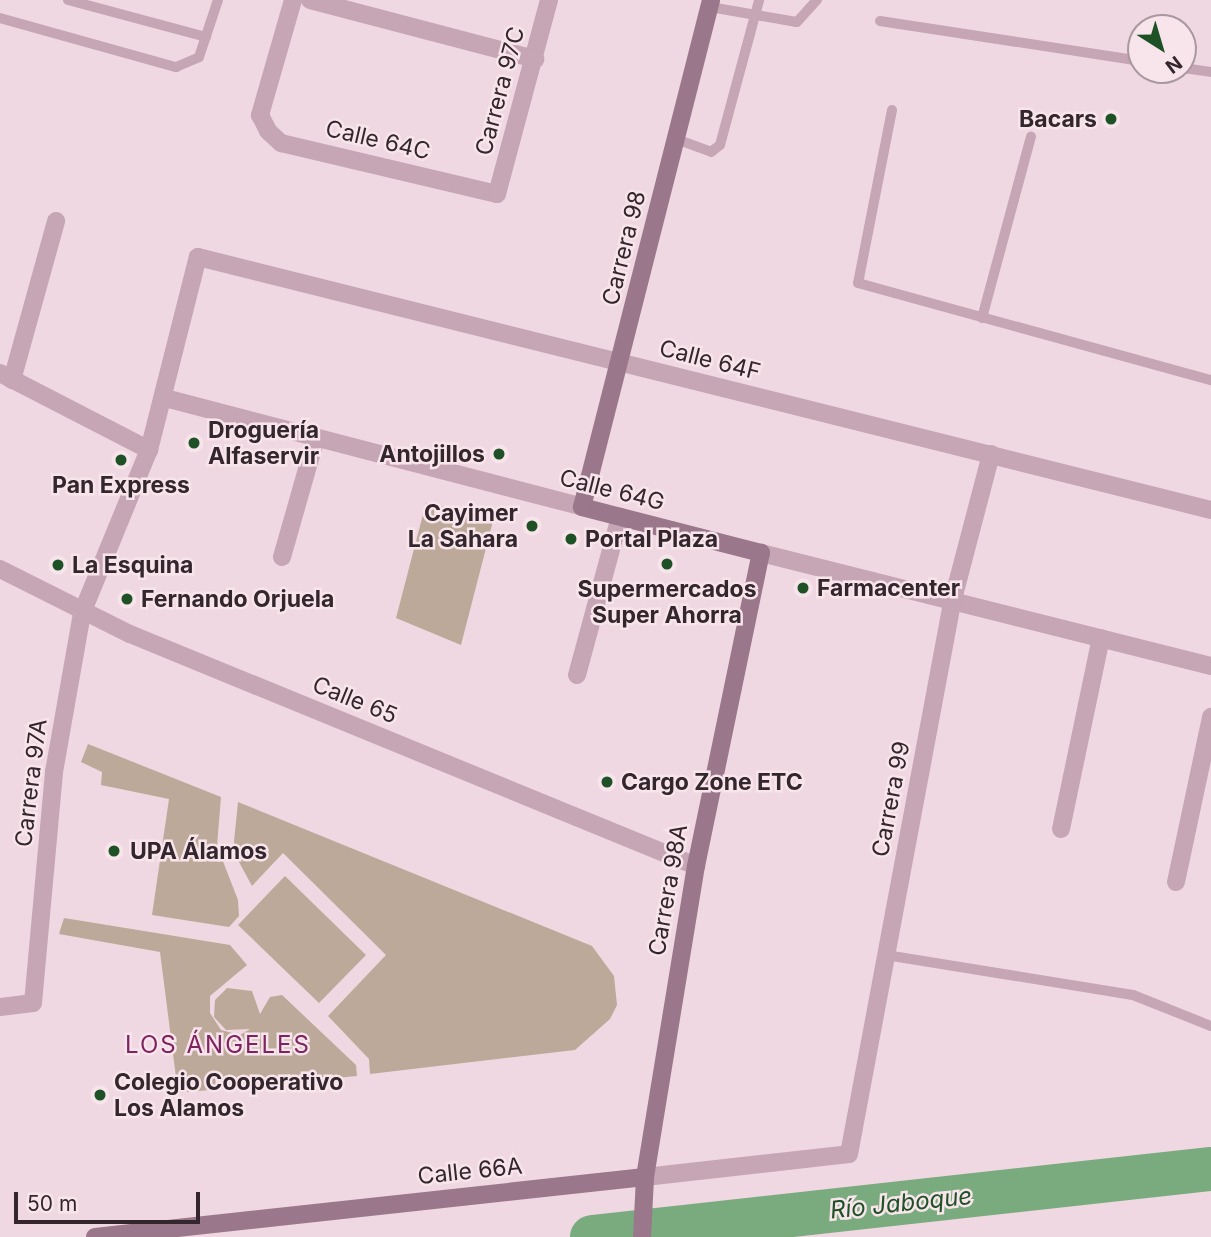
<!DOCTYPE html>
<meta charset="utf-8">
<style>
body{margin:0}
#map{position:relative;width:1211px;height:1237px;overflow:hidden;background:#efd8e1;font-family:Inter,sans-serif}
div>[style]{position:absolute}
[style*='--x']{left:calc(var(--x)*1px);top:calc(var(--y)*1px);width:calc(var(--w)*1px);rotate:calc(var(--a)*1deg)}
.green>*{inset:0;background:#bda999}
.river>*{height:44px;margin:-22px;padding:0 22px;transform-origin:22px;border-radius:22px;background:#79ab7f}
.lane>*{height:10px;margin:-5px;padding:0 5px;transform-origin:5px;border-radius:5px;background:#c6a5b4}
.street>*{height:18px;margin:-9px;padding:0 9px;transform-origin:9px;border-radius:9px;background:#c6a5b4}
.secondary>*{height:18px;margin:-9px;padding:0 9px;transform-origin:9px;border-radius:9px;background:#9a778a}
.dots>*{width:19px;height:19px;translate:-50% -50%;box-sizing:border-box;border:4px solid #f8e4eb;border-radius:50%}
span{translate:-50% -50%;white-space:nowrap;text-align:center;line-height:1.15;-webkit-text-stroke:5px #f8e4eb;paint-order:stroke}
.street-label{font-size:23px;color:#33262d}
.poi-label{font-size:23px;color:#33262d;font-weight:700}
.right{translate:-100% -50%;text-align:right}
.left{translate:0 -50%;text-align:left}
.neighbourhood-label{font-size:24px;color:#7d235f;letter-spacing:2px}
.water-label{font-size:24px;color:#1e5226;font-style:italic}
.north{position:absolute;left:1127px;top:14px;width:70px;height:70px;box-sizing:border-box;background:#f8e4eb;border:2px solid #a9989f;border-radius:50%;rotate:143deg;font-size:19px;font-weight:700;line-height:28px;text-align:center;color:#33262d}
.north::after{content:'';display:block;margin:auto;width:24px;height:32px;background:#1e5226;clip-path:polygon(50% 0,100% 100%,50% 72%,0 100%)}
.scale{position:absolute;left:14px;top:1192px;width:186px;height:32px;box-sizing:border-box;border:4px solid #33262d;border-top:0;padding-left:9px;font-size:21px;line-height:24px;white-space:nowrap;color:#33262d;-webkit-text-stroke:5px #f8e4eb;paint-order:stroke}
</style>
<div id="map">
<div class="green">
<div style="clip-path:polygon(426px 503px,494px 517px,461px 645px,396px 618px)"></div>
<div style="clip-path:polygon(88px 744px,221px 797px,217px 846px,238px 900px,239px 916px,229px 927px,152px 915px,169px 799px,101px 785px,102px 772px,81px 762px)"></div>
<div style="clip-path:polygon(238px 802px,592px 946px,614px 976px,617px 1005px,610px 1019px,575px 1050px,370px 1074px,369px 1059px,328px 1016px,386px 955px,283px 853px,252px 886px,233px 851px)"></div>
<div style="clip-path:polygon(285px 876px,366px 955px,319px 1003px,238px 925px)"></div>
<div style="clip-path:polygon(64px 918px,230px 945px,247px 965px,210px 996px,210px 1013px,221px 1030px,240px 1035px,250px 1029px,226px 1030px,214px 1017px,215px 1000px,227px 988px,252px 991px,260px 1014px,270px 997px,282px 995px,356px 1065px,357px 1076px,178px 1093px,160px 952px,59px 934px)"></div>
</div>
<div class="river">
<div style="--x:592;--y:1237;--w:623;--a:-6.27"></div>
</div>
<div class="lane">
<div style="--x:68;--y:0;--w:143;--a:15"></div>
<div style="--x:710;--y:7;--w:88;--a:9.8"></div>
<div style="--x:797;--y:22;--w:30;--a:-48"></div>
<div style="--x:0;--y:18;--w:183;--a:15.6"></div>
<div style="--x:176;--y:67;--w:25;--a:-23"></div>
<div style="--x:199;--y:57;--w:60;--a:-71.6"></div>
<div style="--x:880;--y:21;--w:264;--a:8.7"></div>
<div style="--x:1183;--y:68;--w:28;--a:8"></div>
<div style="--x:892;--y:110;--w:176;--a:101.1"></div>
<div style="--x:858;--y:283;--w:366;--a:15.4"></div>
<div style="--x:676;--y:139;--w:37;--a:20"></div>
<div style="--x:711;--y:152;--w:11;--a:-38"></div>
<div style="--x:720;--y:145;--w:150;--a:-74.9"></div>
<div style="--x:982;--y:318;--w:188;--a:-74.9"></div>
<div style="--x:886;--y:955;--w:250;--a:9.2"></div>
<div style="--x:1133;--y:995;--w:84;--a:21.7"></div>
</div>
<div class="street">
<div style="--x:293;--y:0;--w:120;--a:106"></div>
<div style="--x:260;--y:115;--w:18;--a:63"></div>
<div style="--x:268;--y:131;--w:18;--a:43"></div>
<div style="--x:281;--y:143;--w:222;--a:13.3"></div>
<div style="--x:497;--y:194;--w:201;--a:-75"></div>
<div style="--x:310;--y:0;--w:233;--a:14.7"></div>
<div style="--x:0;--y:373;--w:168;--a:27.3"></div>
<div style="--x:12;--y:380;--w:165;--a:-74.5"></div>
<div style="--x:165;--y:398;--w:431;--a:14.6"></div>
<div style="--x:761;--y:553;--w:464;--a:14.1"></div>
<div style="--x:282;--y:557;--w:124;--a:-74.1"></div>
<div style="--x:0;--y:569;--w:145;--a:26.6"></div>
<div style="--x:130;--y:634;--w:612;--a:22.29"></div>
<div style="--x:577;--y:675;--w:164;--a:-74.8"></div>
<div style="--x:1061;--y:829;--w:195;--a:-78.2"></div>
<div style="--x:1176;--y:882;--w:169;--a:-78"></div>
<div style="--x:0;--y:1007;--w:33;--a:-7"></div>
<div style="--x:33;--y:1003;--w:232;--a:-84.8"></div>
<div style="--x:54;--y:772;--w:161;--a:-80"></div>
<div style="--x:82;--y:613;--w:176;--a:-67.7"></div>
<div style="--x:149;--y:450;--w:199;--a:-75.8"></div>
<div style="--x:198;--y:257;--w:1044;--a:14.02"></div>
<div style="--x:645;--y:1177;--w:205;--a:-6.4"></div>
<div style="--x:849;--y:1154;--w:561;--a:-79.41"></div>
<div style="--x:952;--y:603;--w:154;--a:-75.3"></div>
</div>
<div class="secondary">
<div style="--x:95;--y:1237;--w:553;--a:-6.23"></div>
<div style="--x:642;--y:1237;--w:60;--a:-87.1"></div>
<div style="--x:645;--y:1177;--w:315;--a:-80.7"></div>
<div style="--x:696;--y:866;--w:320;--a:-78.3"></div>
<div style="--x:761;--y:553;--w:185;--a:-165.6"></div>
<div style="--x:582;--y:507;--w:523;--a:-75.72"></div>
</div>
<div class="dots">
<div style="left:1111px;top:119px;background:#1e5226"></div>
<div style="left:194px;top:443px;background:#1e5226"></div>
<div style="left:499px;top:454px;background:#1e5226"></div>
<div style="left:121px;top:460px;background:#1e5226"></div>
<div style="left:532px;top:526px;background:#1e5226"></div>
<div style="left:571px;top:539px;background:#1e5226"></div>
<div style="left:667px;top:564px;background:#1e5226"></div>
<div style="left:58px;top:565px;background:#1e5226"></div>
<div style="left:803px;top:588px;background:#1e5226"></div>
<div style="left:127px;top:599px;background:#1e5226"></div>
<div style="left:607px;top:782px;background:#1e5226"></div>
<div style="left:114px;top:851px;background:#1e5226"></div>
<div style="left:100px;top:1095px;background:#1e5226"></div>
</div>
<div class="street-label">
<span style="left:500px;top:91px;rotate:-75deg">Carrera 97C</span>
<span style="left:378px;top:140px;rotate:13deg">Calle 64C</span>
<span style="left:624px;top:248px;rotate:-76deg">Carrera 98</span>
<span style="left:710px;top:360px;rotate:14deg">Calle 64F</span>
<span style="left:612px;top:490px;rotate:14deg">Calle 64G</span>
<span style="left:355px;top:700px;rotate:22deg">Calle 65</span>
<span style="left:31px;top:783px;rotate:-83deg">Carrera 97A</span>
<span style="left:891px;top:799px;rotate:-79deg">Carrera 99</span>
<span style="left:668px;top:890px;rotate:-80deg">Carrera 98A</span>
<span style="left:470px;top:1171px;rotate:-6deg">Calle 66A</span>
</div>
<div class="poi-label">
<span class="right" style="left:1097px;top:119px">Bacars</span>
<span class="left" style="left:208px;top:443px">Droguería<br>Alfaservir</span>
<span class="right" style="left:485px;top:454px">Antojillos</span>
<span style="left:121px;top:485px">Pan Express</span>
<span class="right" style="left:518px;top:526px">Cayimer<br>La Sahara</span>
<span class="left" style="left:585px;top:539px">Portal Plaza</span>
<span class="left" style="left:72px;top:565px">La Esquina</span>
<span class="left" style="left:817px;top:588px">Farmacenter</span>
<span style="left:667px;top:602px">Supermercados<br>Super Ahorra</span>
<span class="left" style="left:141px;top:599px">Fernando Orjuela</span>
<span class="left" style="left:621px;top:782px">Cargo Zone ETC</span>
<span class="left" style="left:130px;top:851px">UPA Álamos</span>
<span class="left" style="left:114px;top:1095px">Colegio Cooperativo<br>Los Alamos</span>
</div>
<div class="neighbourhood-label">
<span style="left:218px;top:1045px">LOS ÁNGELES</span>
</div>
<div class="water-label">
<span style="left:901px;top:1203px;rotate:-6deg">Río Jaboque</span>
</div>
<div class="north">N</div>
<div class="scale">50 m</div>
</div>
